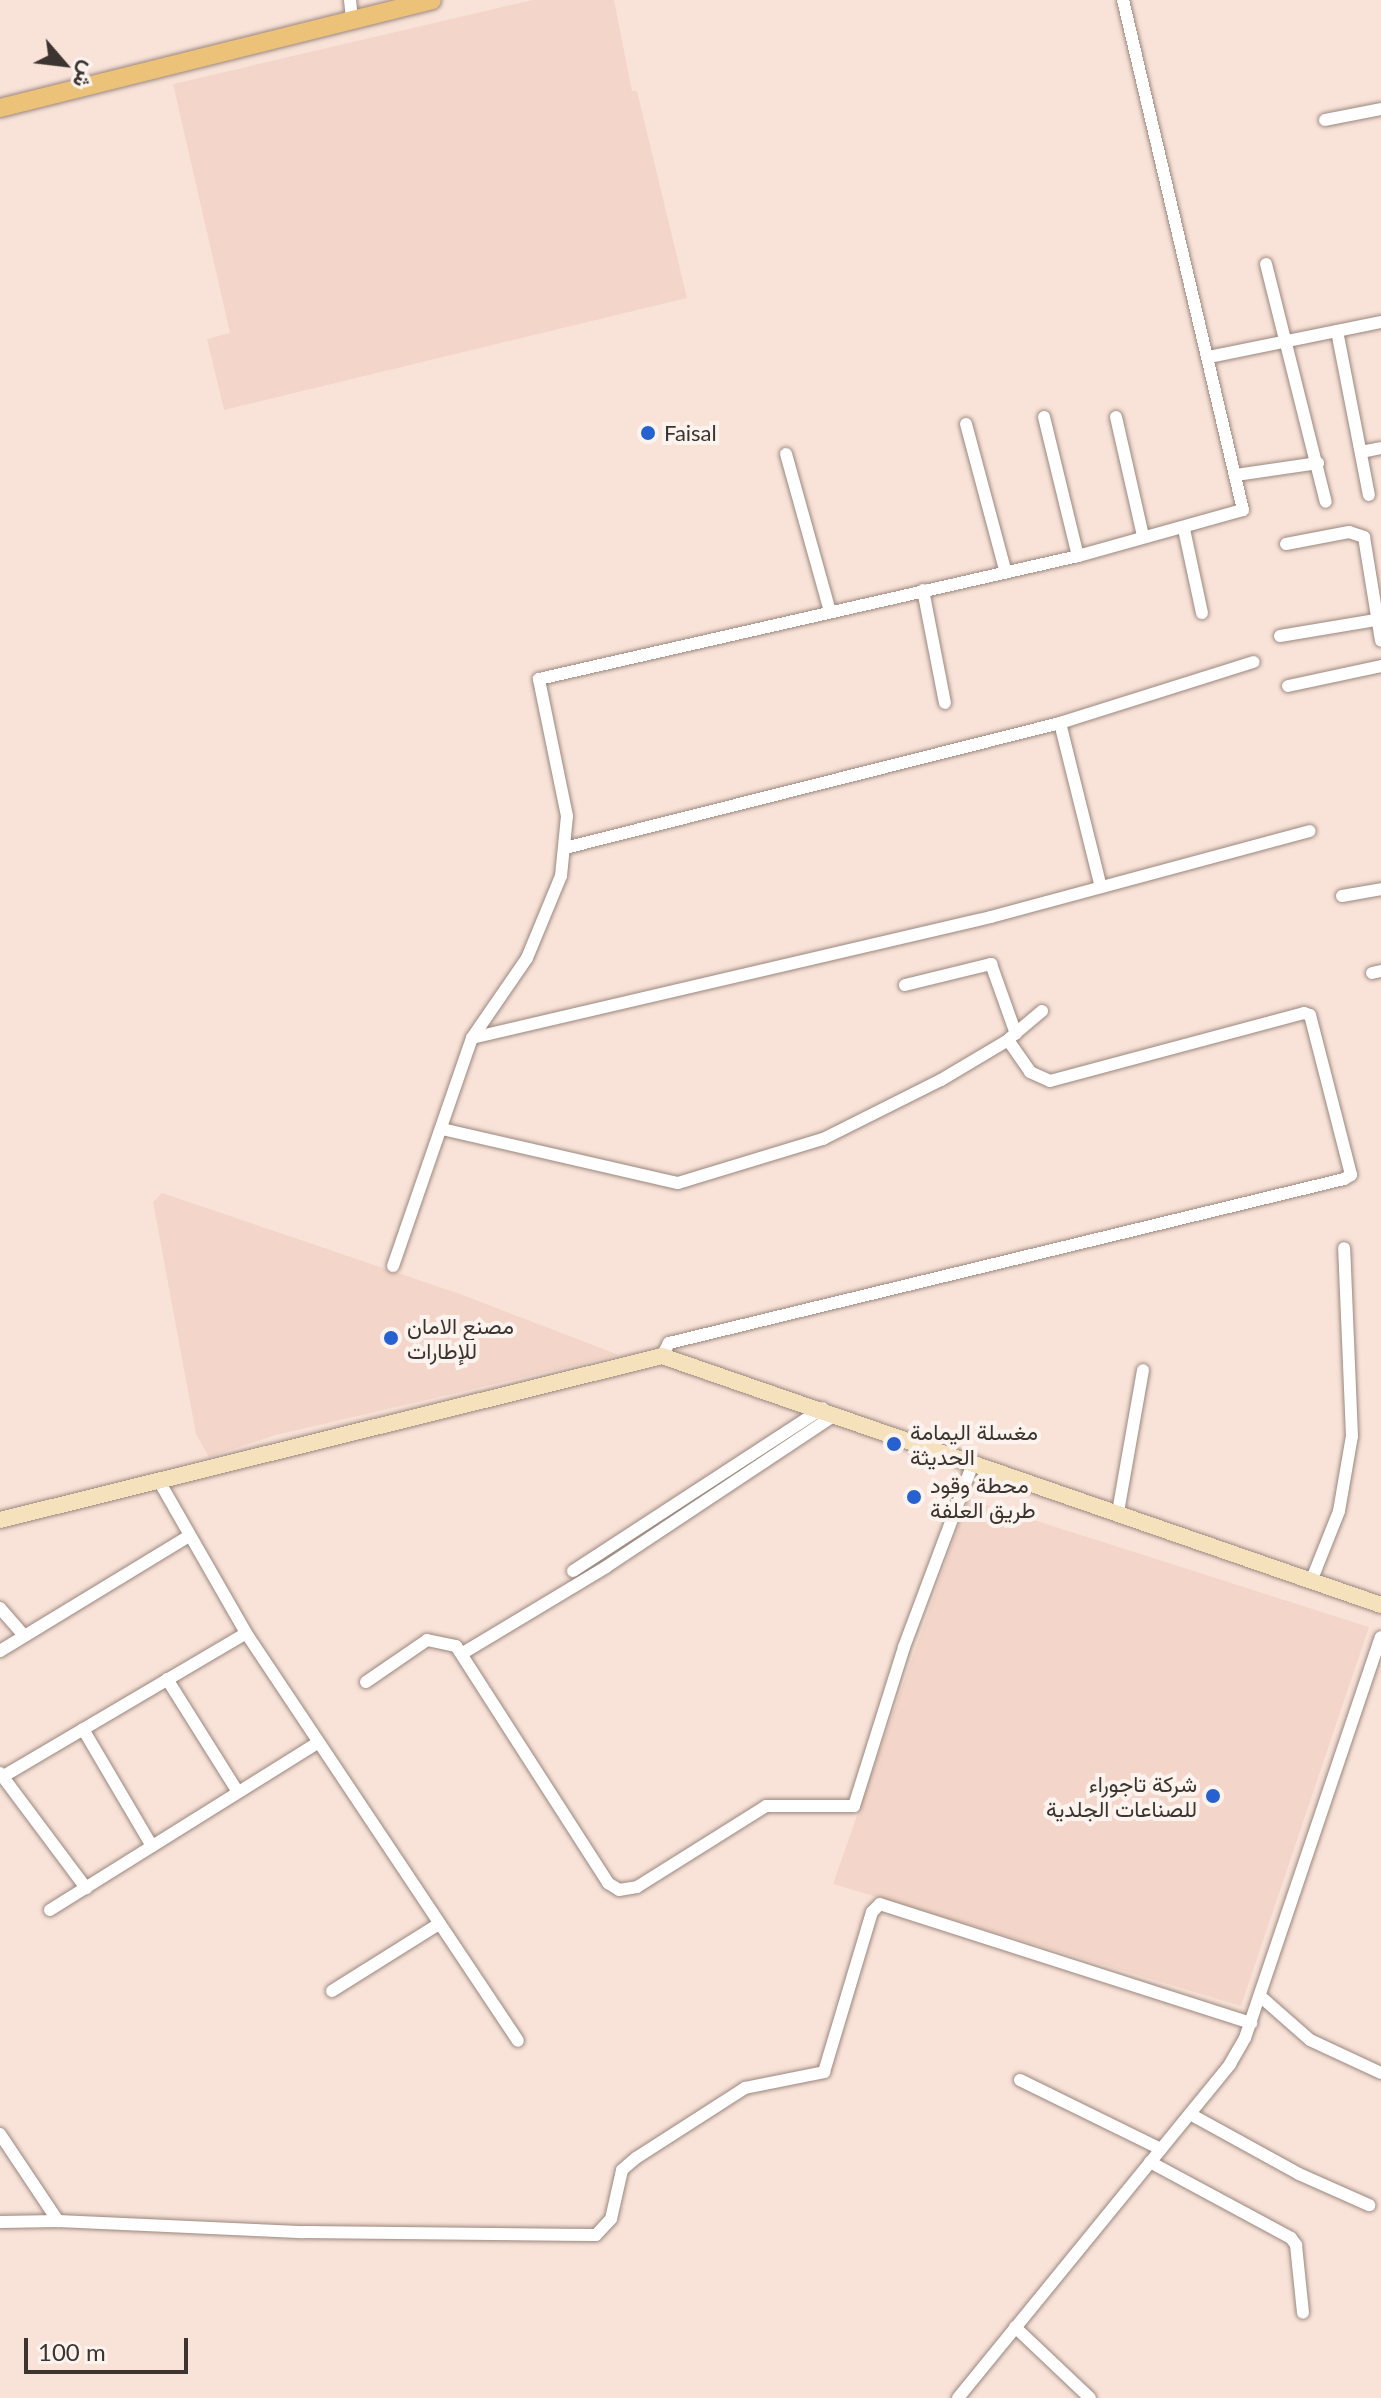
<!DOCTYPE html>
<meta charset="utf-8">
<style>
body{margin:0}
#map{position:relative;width:1381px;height:2398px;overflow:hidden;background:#f9e3d9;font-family:Lato,Vazirmatn,sans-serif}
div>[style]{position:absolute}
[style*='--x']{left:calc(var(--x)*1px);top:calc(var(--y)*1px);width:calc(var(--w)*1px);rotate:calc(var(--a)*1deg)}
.built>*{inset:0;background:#f3d6c9}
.roads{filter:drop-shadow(0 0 2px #9b877e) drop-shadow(0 0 2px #9b877e)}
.street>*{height:12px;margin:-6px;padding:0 6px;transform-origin:6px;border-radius:6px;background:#fff}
.secondary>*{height:16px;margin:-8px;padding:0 8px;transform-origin:8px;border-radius:8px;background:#f5e1bc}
.primary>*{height:18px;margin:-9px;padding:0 9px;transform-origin:9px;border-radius:9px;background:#ecc279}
.dots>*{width:22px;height:22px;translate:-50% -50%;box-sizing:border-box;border:4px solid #fcf3ef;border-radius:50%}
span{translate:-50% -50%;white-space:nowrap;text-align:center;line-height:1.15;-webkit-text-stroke:8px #fcf3ef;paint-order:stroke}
.poi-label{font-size:22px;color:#3c3430}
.left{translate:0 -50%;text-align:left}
.right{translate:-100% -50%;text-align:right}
.north{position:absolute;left:24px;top:24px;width:80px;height:80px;-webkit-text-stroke:6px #fcf3ef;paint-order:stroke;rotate:118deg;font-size:22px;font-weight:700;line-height:32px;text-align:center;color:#3c3430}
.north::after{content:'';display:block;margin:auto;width:28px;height:36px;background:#3c3430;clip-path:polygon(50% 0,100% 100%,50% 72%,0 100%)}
.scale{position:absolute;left:24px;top:2338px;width:164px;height:36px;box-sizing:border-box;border:4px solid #3c3430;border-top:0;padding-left:10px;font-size:24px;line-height:28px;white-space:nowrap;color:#3c3430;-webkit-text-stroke:6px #fcf3ef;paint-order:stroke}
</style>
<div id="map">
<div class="built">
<div style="clip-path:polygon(533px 0,614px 0,632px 91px,637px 91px,687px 298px,224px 410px,207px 339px,230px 333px,173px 84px)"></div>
<div style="clip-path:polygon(162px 1193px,460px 1294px,619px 1355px,276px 1435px,209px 1457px,196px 1434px,153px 1202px)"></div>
<div style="clip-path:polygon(968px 1499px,1369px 1627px,1241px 2006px,833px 1884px)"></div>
</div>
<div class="roads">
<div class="street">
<div style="--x:350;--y:0;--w:19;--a:84"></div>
<div style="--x:1325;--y:120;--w:57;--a:-11.1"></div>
<div style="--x:1266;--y:264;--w:245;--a:75.9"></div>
<div style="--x:1337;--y:331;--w:167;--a:79"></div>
<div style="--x:1209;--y:357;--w:176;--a:-11.5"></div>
<div style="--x:1044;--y:417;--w:143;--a:76.3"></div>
<div style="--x:1116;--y:417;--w:122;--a:77.2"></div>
<div style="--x:966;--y:424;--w:151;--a:75"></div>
<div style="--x:1361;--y:452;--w:20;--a:-11"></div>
<div style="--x:786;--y:454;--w:164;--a:74.4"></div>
<div style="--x:1236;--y:475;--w:83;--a:-8.3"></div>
<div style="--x:1184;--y:529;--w:86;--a:77.9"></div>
<div style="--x:1286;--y:544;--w:64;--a:-10.8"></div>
<div style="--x:1349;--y:532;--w:16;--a:18"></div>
<div style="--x:1364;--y:537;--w:105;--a:80.7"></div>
<div style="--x:923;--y:590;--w:115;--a:79"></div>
<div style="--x:1280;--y:636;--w:97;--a:-9.5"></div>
<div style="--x:1288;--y:686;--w:95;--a:-12.1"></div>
<div style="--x:1060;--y:723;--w:169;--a:76"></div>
<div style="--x:565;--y:848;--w:511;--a:-14.17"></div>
<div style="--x:1060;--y:723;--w:203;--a:-17.5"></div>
<div style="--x:1342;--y:896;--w:40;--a:-10"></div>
<div style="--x:1372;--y:973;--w:9;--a:-13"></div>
<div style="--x:905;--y:985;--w:89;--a:-13.7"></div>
<div style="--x:991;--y:964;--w:74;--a:70.3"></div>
<div style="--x:472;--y:1038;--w:533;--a:-13.12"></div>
<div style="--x:991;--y:917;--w:330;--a:-15.1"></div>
<div style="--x:1010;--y:1038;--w:42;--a:-40.2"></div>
<div style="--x:442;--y:1129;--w:242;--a:12.9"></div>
<div style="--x:678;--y:1183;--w:152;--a:-16.9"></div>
<div style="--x:823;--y:1139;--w:132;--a:-26.6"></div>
<div style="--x:941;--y:1080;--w:78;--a:-30.8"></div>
<div style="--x:1008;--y:1040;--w:39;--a:55"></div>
<div style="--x:1030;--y:1072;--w:22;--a:24"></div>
<div style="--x:1050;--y:1081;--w:263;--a:-15"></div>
<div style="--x:1304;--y:1013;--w:6;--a:18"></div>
<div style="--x:1310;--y:1015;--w:165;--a:75.6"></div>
<div style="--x:1351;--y:1175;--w:8;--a:150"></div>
<div style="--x:1344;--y:1179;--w:695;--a:166.34"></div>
<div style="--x:669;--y:1343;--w:15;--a:118"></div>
<div style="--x:393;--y:1266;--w:241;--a:-70.9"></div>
<div style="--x:472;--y:1038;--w:97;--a:-55.5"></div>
<div style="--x:527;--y:958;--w:89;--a:-67.5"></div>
<div style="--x:561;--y:876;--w:60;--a:-84.3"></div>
<div style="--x:567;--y:816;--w:140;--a:-101.6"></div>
<div style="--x:539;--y:679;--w:553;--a:-12.85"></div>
<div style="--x:1078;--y:556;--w:171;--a:-15.6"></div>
<div style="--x:1243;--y:510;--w:524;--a:-103.24"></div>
<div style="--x:159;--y:1481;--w:175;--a:60.2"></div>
<div style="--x:246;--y:1633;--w:490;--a:56.3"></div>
<div style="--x:1118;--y:1512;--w:144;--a:-80"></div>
<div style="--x:573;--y:1571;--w:298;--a:-33.1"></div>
<div style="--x:1312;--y:1579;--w:73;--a:-68.3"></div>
<div style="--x:1339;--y:1511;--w:76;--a:-80.2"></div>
<div style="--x:1352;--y:1436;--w:188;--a:-92.4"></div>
<div style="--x:0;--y:1608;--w:37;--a:49"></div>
<div style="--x:0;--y:1651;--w:221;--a:-31.3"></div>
<div style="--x:463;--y:1653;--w:167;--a:-31"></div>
<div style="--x:606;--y:1567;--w:276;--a:-33.6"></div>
<div style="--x:167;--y:1679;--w:133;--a:57.9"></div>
<div style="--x:366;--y:1682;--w:74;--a:-34.5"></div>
<div style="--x:427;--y:1640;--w:30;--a:12"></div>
<div style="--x:456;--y:1646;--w:282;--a:57.3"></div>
<div style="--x:608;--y:1883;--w:13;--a:32"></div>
<div style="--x:619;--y:1890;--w:18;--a:-9"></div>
<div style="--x:637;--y:1887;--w:152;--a:-32.1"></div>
<div style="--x:766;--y:1806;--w:88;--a:0"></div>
<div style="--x:854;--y:1806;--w:167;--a:-72.5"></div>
<div style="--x:904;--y:1647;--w:197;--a:-69.4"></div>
<div style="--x:83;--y:1729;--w:136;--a:59.5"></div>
<div style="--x:0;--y:1773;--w:144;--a:53.2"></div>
<div style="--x:2;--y:1777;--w:283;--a:-30.5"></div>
<div style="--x:50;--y:1910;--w:315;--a:-32"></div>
<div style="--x:332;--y:1991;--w:126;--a:-32.1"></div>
<div style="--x:1260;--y:1996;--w:67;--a:41.3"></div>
<div style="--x:1310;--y:2040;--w:78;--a:24.9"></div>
<div style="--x:1020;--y:2080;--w:157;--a:26.1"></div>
<div style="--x:1190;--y:2114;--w:124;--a:28.8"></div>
<div style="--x:1299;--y:2174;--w:77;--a:23.9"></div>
<div style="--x:0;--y:2134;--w:105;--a:56.3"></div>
<div style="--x:58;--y:2221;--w:58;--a:179"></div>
<div style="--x:1150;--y:2162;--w:160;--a:28.3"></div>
<div style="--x:1291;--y:2238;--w:9;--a:54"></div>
<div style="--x:1296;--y:2245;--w:68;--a:84.1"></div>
<div style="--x:58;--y:2221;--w:246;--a:2.6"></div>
<div style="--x:304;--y:2232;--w:292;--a:0.6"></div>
<div style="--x:596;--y:2235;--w:22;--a:-47"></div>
<div style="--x:611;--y:2219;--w:50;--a:-77.3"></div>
<div style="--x:622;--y:2170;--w:18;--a:-41"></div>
<div style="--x:636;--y:2158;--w:130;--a:-32.7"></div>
<div style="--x:745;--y:2088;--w:81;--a:-11.4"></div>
<div style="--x:824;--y:2072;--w:167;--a:-73.3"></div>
<div style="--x:872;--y:1912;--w:11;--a:-45"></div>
<div style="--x:880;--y:1904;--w:390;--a:17.8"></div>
<div style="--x:1015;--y:2327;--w:103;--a:43.4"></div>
<div style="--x:958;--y:2398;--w:431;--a:-50.8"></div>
<div style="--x:1230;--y:2064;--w:30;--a:-60"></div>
<div style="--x:1245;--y:2038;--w:423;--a:-71.3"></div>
</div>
<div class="secondary">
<div style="--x:0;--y:1520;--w:682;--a:-13.91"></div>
<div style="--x:662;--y:1356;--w:761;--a:19.1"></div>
</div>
<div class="primary">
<div style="--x:0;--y:108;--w:445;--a:-14"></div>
</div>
</div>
<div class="dots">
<div style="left:648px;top:433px;background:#2662cf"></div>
<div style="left:391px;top:1338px;background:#2662cf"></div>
<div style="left:894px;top:1444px;background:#2662cf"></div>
<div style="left:914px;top:1497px;background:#2662cf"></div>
<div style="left:1213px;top:1796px;background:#2662cf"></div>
</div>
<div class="poi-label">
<span class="left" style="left:664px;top:433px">Faisal</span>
<span class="left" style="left:407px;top:1338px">مصنع الامان<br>للإطارات</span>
<span class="left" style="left:910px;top:1444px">مغسلة اليمامة<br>الحديثة</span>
<span class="left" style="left:930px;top:1497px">محطة وقود<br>طريق العلفة</span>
<span class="right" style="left:1197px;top:1796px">شركة تاجوراء<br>للصناعات الجلدية</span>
</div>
<div class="north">ش</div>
<div class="scale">100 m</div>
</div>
